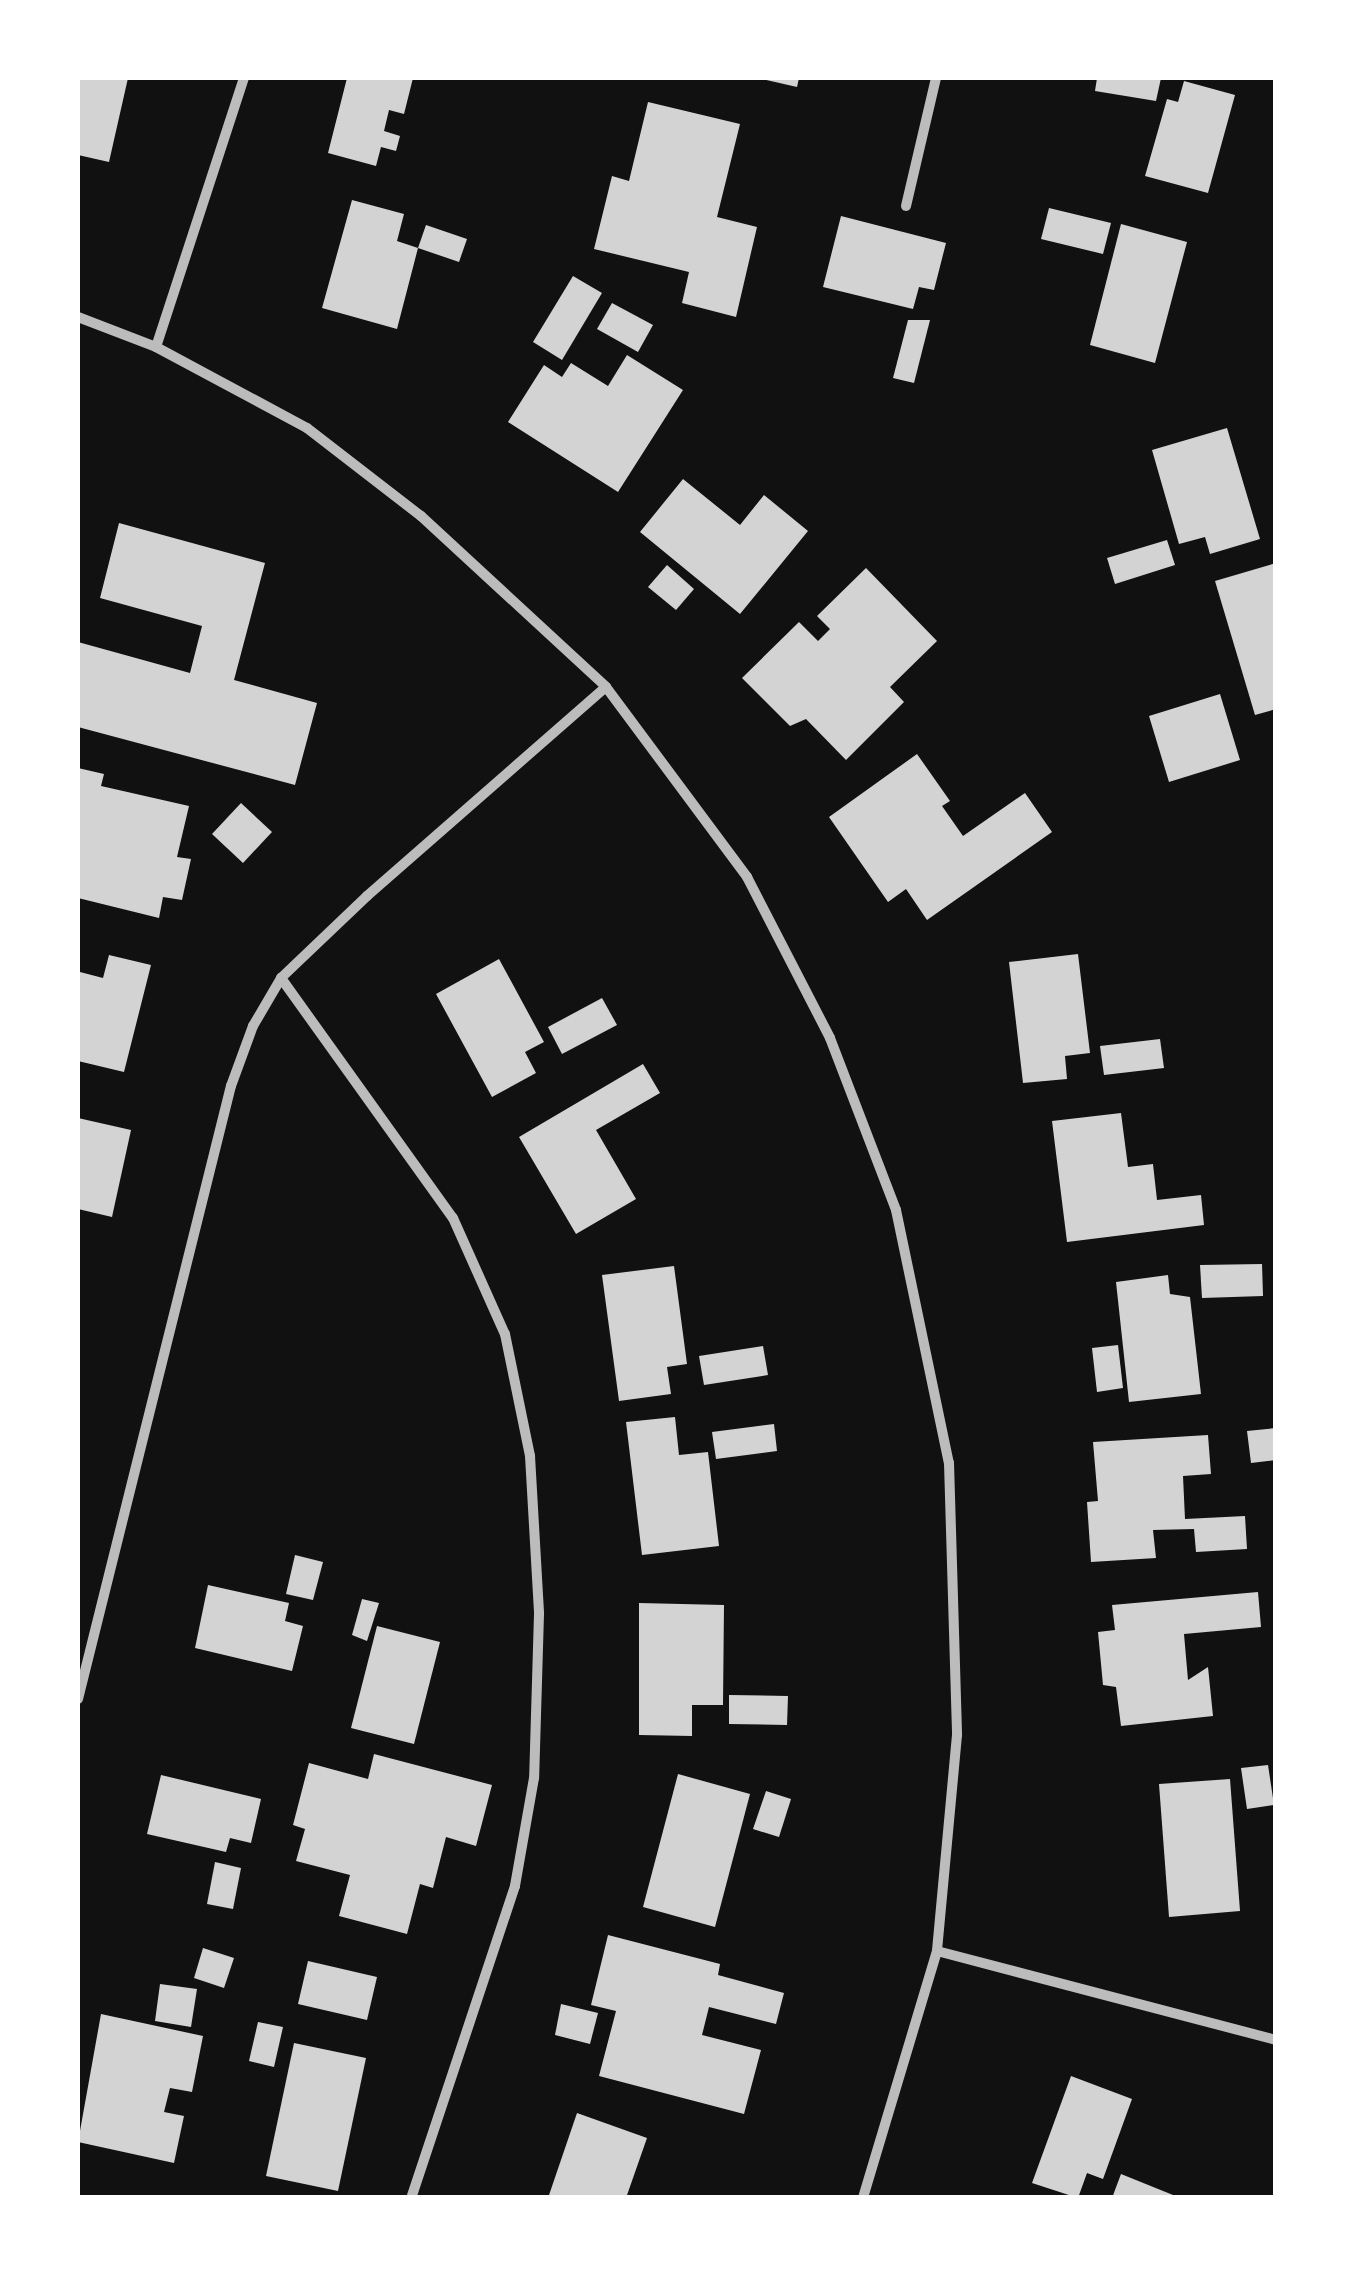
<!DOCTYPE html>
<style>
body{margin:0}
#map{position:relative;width:1353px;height:2275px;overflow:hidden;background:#111;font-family:"Noto Sans",sans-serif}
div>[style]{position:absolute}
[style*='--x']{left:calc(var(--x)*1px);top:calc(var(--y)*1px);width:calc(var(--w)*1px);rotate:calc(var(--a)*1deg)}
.building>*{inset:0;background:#d3d3d3}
.minor>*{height:10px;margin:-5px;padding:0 5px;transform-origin:5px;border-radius:5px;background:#bcbcbc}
span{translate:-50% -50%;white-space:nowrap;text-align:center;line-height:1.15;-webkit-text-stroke:10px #fff;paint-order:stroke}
.frame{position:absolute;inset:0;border:80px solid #fff;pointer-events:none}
</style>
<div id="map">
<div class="building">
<div style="clip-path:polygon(78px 78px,128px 78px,109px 162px,78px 155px)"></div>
<div style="clip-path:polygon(347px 78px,413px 78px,404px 114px,389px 110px,384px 131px,400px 136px,396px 151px,381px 147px,376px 166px,328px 153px)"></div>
<div style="clip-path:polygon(758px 78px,799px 78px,797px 87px)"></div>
<div style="clip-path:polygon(1097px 78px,1161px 78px,1156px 101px,1095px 91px)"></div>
<div style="clip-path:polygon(1184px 81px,1235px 95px,1208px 193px,1145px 176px,1167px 99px,1178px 102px)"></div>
<div style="clip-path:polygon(648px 102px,740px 124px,717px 217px,757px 227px,736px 317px,682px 303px,689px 272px,594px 249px,612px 176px,629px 181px)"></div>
<div style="clip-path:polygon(352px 200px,404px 214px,397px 241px,418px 248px,397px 329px,322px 308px)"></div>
<div style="clip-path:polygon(1049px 208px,1111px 223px,1103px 254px,1041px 239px)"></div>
<div style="clip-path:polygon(841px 216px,946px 243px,934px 290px,919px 287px,913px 309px,823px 287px)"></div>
<div style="clip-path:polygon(1121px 224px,1187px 242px,1155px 363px,1090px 345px)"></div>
<div style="clip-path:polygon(426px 225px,467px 239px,459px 262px,418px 248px)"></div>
<div style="clip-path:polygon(573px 276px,602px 293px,562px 360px,533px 342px)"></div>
<div style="clip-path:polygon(612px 303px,653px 325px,638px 352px,597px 329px)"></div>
<div style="clip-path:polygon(908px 320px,930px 320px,914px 383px,893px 378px)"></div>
<div style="clip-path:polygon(627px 355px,683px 390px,618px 492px,508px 422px,544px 365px,562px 377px,571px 363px,608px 386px)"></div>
<div style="clip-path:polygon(1227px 428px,1260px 539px,1210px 554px,1205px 537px,1179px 544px,1152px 450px)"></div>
<div style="clip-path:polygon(683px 479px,740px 525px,764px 495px,808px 531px,740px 614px,640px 532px)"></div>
<div style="clip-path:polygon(119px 523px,265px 563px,234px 680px,317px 703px,295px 785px,78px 727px,78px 642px,190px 673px,202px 626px,100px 598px)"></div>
<div style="clip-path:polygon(1167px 540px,1175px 565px,1115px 584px,1107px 558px)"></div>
<div style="clip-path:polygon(1276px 563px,1276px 709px,1255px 715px,1215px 581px)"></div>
<div style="clip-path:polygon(667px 565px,694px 589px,676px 610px,648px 587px)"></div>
<div style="clip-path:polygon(866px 568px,937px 641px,890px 687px,904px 702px,846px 760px,806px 719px,790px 726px,742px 678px,799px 622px,818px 641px,830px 629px,817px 616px)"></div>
<div style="clip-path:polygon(1220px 694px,1240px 760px,1169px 782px,1149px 716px)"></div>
<div style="clip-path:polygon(917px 754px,950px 801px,942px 806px,963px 836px,1025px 793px,1052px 832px,927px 920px,906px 889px,888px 902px,829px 817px)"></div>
<div style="clip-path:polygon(78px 768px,104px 774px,101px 786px,189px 806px,177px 857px,191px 859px,182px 900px,163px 897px,159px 918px,78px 898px)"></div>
<div style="clip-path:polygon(241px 803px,272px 832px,243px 863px,212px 834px)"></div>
<div style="clip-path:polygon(1078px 954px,1090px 1053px,1065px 1056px,1067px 1079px,1023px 1083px,1009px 962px)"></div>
<div style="clip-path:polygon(109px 955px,151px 965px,124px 1072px,78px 1061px,80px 972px,103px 978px)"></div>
<div style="clip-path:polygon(499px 959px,544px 1042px,525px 1052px,536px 1073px,492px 1097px,436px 994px)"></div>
<div style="clip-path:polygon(602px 998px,617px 1025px,562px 1054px,548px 1027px)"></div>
<div style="clip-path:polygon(1160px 1039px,1164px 1068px,1104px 1075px,1100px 1046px)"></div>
<div style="clip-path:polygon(643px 1064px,660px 1093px,596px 1130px,636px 1199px,576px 1234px,519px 1137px)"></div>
<div style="clip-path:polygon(1121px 1113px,1128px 1167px,1153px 1164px,1157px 1200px,1201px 1195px,1204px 1225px,1067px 1242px,1052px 1121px)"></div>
<div style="clip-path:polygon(78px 1118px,131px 1130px,112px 1217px,78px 1209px)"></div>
<div style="clip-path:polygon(1262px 1264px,1263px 1296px,1202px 1298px,1200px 1265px)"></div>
<div style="clip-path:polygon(674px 1266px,687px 1364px,667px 1367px,671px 1394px,619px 1401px,602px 1275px)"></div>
<div style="clip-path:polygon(1168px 1275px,1170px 1294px,1190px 1297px,1201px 1394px,1129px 1402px,1116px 1282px)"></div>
<div style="clip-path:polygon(1118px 1345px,1123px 1388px,1097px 1392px,1092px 1348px)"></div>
<div style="clip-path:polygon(763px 1346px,768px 1375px,704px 1385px,699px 1356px)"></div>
<div style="clip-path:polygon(675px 1417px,679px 1455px,708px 1452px,719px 1546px,642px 1555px,626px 1422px)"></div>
<div style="clip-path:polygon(774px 1424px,777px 1451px,716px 1459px,712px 1432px)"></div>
<div style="clip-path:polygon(1276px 1428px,1276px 1460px,1251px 1463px,1247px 1431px)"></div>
<div style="clip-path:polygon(1208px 1435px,1211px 1474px,1183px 1476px,1185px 1519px,1245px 1516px,1247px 1549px,1196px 1552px,1194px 1529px,1153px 1530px,1156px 1558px,1091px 1562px,1087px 1502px,1098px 1501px,1093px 1442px)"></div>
<div style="clip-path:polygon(295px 1555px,323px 1562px,313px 1600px,286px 1594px)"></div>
<div style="clip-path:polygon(208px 1585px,289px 1603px,285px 1621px,303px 1626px,292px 1671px,195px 1648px)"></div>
<div style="clip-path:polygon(1258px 1592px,1261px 1627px,1184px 1634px,1188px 1680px,1208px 1667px,1213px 1716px,1121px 1726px,1116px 1687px,1103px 1685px,1098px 1632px,1115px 1630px,1112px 1605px)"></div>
<div style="clip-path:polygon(362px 1599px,379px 1603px,367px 1641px,352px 1635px)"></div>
<div style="clip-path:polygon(639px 1603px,724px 1605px,723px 1705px,692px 1705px,692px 1736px,639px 1735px)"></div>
<div style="clip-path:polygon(377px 1626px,440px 1642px,414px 1744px,351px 1728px)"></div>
<div style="clip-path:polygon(729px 1695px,788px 1696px,787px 1725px,729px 1724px)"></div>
<div style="clip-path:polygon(374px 1754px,492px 1785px,476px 1846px,446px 1837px,433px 1888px,420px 1884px,407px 1934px,339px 1916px,350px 1875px,296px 1861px,305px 1829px,293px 1825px,309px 1763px,368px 1779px)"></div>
<div style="clip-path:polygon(1268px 1765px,1274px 1805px,1247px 1809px,1241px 1768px)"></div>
<div style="clip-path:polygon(678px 1774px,750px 1794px,715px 1927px,643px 1907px)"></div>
<div style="clip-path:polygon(161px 1775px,261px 1799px,251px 1843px,230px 1838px,226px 1852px,147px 1834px)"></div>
<div style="clip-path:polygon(1230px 1779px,1240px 1911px,1169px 1917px,1159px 1784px)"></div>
<div style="clip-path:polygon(766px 1791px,791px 1799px,779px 1837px,753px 1829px)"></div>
<div style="clip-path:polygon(215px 1862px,241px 1868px,233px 1909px,207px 1904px)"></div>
<div style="clip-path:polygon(608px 1935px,720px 1964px,718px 1975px,784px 1993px,776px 2024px,709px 2007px,702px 2035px,761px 2050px,744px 2114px,599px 2076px,616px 2011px,591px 2005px)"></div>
<div style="clip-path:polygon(203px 1948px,234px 1958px,224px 1988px,194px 1978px)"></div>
<div style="clip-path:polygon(308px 1961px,377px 1977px,367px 2020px,298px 2004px)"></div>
<div style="clip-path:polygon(160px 1984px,197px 1989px,191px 2027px,155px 2021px)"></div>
<div style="clip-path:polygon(561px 2004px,598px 2013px,590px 2044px,555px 2035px)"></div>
<div style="clip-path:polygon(101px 2014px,203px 2036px,192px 2092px,170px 2088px,164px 2112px,184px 2116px,174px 2163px,78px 2142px)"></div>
<div style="clip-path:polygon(258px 2022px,283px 2027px,274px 2067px,249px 2061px)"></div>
<div style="clip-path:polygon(294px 2043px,366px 2058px,338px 2191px,266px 2176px)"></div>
<div style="clip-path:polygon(1071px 2076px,1132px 2099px,1103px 2179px,1087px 2173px,1078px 2198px,1032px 2183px)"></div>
<div style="clip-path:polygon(577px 2113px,647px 2138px,626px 2198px,548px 2198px)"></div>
<div style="clip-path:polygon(1121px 2174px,1178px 2197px,1178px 2198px,1112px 2198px)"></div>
</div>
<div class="minor">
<div style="--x:906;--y:206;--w:131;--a:-76.8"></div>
<div style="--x:78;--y:317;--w:84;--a:21"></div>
<div style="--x:156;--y:347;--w:171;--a:28.2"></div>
<div style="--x:307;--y:428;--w:144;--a:37.7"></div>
<div style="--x:421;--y:516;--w:252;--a:42.7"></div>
<div style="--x:606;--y:687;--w:237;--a:53.4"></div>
<div style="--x:747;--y:877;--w:181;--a:62.7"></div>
<div style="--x:830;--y:1038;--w:184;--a:69"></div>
<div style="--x:896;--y:1210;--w:258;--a:78.2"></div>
<div style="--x:949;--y:1463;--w:272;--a:88.3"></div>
<div style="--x:957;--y:1735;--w:217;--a:95.3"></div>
<div style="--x:937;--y:1951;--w:258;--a:106.7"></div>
<div style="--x:156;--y:347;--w:283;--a:-71.9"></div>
<div style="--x:281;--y:978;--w:295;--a:54.4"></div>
<div style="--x:453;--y:1218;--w:127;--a:65.9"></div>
<div style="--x:505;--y:1334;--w:125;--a:78.4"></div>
<div style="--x:530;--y:1456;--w:158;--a:86.7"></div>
<div style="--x:539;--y:1614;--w:164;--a:91.7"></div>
<div style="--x:534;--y:1778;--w:110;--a:100"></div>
<div style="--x:515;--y:1886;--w:329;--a:108.4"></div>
<div style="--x:78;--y:1699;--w:632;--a:-75.99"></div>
<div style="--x:231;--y:1086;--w:64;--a:-69.9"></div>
<div style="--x:253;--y:1026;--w:56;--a:-59.7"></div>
<div style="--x:281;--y:978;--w:119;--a:-43.6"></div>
<div style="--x:367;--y:896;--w:317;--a:-41.2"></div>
<div style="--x:937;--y:1951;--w:350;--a:14.7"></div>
</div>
<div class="frame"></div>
</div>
